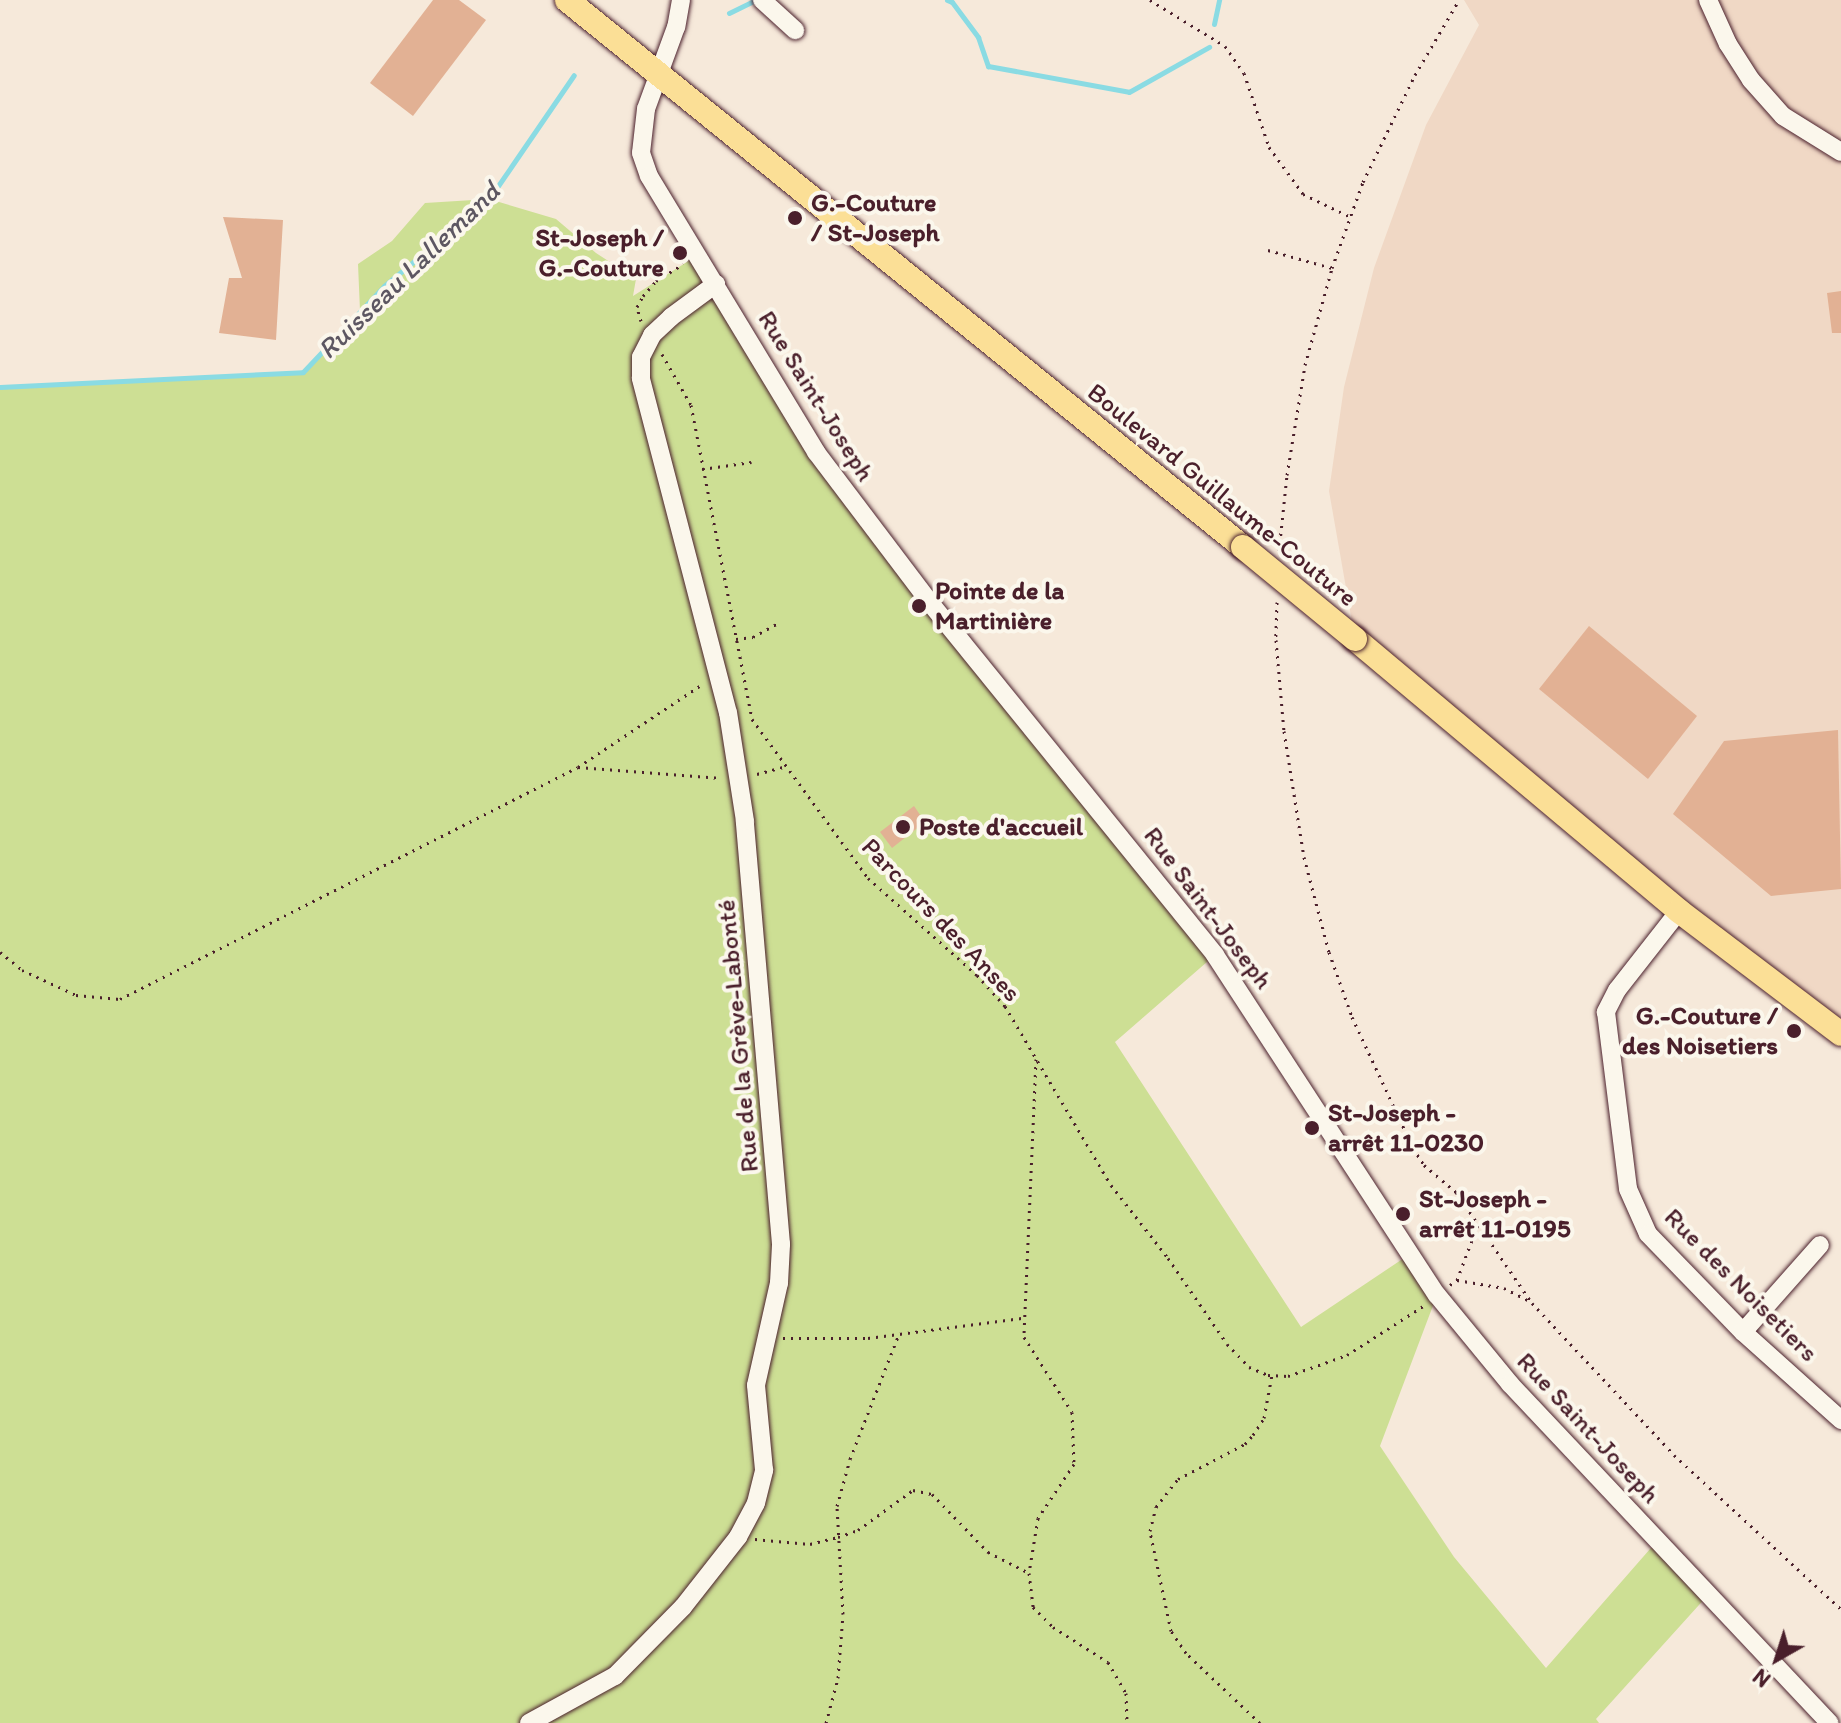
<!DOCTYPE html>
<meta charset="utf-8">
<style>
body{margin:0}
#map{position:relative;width:1841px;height:1723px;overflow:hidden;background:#f6e9da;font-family:Itim,sans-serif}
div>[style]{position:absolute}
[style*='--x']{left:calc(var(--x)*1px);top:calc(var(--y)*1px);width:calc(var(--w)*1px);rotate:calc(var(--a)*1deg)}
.built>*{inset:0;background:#f0d8c5}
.green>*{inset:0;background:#cddf94}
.stream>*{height:5px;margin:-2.5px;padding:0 2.5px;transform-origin:2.5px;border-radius:2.5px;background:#8adbe3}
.building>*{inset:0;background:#e2b194}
.path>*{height:3px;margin-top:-1.5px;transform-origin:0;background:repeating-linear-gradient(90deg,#4a1f2b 0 2px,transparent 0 8px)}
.roads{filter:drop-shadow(0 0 2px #4a1f2b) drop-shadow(0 0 2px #4a1f2b)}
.minor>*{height:18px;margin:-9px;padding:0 9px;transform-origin:9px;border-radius:9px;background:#fbf7ec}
.major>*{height:24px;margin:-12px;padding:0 12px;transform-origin:12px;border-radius:12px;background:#fbdf96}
.bridges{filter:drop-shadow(0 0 2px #4a1f2b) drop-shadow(0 0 2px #4a1f2b)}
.major-bridge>*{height:24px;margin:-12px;padding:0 12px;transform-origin:12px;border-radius:12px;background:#fbdf96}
.dots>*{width:22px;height:22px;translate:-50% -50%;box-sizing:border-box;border:4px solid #fbf7ec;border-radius:50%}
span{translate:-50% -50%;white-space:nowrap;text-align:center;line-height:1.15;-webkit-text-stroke:8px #fbf7ec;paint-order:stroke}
.poi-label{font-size:26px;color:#4a1f2b;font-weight:700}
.left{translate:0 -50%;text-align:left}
.right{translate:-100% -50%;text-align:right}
.street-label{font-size:26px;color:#4a1f2b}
.water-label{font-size:28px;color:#5d5762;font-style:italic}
.north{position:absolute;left:1737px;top:1619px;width:80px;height:80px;-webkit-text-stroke:6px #fbf7ec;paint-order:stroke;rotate:219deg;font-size:22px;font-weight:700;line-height:32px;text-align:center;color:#4a1f2b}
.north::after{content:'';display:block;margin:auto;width:28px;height:36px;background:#4a1f2b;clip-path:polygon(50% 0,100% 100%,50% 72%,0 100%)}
</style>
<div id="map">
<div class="built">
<div style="clip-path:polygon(1464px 0,1841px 0,1841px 1034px,1355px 639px,1329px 491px,1344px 387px,1374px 268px,1426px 125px,1479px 25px)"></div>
</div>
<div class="green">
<div style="clip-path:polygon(489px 199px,556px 219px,596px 253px,636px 279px,633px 296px,698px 255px,816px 452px,1215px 955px,1115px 1042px,1301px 1327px,1410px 1254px,1437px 1295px,1380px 1446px,1454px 1557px,1546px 1668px,1657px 1541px,1708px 1595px,1596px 1719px,1599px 1723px,0 1723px,0 387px,302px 372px,360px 311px,358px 264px,392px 241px,425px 203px)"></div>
</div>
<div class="stream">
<div style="--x:947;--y:0;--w:5;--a:22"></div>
<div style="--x:952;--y:2;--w:44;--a:53.4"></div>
<div style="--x:978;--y:37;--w:31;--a:71"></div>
<div style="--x:988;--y:66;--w:143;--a:10.4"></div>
<div style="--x:1129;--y:92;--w:92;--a:-29.4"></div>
<div style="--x:729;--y:13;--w:30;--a:-26"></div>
<div style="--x:1214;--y:24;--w:25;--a:-78"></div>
<div style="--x:0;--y:387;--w:303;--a:-2.8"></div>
<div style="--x:303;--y:372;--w:118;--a:-46.7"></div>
<div style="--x:384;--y:286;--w:136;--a:-39.6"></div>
<div style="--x:489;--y:199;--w:150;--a:-55.6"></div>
</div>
<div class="building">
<div style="clip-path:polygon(433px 0,459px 0,486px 20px,413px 116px,370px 83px)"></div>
<div style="clip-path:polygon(223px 217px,283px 220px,276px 340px,219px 333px,229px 278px,242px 278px)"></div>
<div style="clip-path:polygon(1841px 291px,1841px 333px,1832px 333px,1827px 293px)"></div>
<div style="clip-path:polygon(1589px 626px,1697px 716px,1648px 779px,1539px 689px)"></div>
<div style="clip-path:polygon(1838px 730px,1841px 889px,1771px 896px,1673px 814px,1724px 741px)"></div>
<div style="clip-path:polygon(914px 806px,925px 822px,892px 848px,880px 832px)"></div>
</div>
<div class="path">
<div style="--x:1150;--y:0;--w:88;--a:31.5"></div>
<div style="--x:1225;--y:46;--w:33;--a:55"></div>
<div style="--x:1244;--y:73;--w:78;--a:71.3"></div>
<div style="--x:1269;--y:147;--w:58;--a:54.1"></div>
<div style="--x:1303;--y:194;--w:51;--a:25.6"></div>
<div style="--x:1268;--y:250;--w:66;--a:15.7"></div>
<div style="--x:641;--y:321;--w:15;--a:-106"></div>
<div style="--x:637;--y:307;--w:13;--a:-61"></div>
<div style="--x:643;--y:296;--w:20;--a:-49"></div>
<div style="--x:656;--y:281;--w:32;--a:-32"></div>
<div style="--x:662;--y:354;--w:59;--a:60.4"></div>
<div style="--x:691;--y:405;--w:320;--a:79"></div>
<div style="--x:752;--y:719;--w:197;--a:53.9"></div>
<div style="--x:868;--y:878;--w:146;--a:41.7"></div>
<div style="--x:977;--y:975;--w:42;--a:47.9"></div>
<div style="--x:1005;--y:1006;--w:208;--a:59.4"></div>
<div style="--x:1111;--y:1185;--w:93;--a:52"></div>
<div style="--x:1168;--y:1258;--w:104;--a:55.5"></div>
<div style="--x:1227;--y:1344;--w:32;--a:46"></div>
<div style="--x:1249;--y:1367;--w:21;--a:23"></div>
<div style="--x:1268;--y:1375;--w:20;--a:3"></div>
<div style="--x:1288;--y:1376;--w:63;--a:-19.6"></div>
<div style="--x:1347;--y:1355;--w:93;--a:-32.7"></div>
<div style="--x:702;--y:469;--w:50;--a:-8"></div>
<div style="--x:1279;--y:551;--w:76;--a:-84"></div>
<div style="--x:1287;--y:475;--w:111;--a:-80.7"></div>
<div style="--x:1305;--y:365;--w:101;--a:-74.4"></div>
<div style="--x:1332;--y:268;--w:91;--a:-70.2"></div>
<div style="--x:1363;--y:182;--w:119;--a:-64.1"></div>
<div style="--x:1415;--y:75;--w:87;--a:-59.6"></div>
<div style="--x:1277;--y:602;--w:38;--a:92"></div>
<div style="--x:1276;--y:640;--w:91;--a:85"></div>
<div style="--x:1284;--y:731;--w:128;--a:81"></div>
<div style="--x:1304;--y:857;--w:98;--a:75.3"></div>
<div style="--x:1329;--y:952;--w:69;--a:70.5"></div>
<div style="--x:1352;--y:1017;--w:145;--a:65"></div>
<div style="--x:1413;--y:1148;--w:20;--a:57"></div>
<div style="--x:1424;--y:1165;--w:42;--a:40.2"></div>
<div style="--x:1456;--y:1192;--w:135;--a:55.6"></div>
<div style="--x:1532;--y:1303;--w:208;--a:46.9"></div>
<div style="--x:1674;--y:1455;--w:227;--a:42.7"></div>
<div style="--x:736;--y:639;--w:17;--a:-7"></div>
<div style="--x:753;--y:637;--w:31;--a:-29"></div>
<div style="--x:578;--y:767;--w:148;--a:-33.7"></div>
<div style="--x:757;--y:774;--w:28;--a:-15"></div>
<div style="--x:0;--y:952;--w:28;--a:39"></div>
<div style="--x:22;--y:970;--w:60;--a:24.8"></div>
<div style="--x:76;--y:995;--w:44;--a:5.2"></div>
<div style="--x:120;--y:999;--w:513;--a:-26.86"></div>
<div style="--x:578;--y:767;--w:144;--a:4.4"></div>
<div style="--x:1036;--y:1059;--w:278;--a:92.5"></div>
<div style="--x:1024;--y:1337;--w:89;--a:57.4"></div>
<div style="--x:1072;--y:1412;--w:52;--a:87.8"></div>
<div style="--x:1074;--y:1464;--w:65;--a:123.7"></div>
<div style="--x:1038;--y:1518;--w:56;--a:99.3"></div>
<div style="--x:1029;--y:1573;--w:34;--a:83"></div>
<div style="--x:1033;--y:1607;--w:28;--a:45"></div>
<div style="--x:1053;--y:1627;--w:65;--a:32.5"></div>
<div style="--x:1108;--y:1662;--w:36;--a:60"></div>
<div style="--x:1126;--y:1693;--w:30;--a:88"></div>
<div style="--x:1457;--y:1280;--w:60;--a:-69.4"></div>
<div style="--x:1450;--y:1285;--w:9;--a:-36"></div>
<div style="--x:1457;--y:1280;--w:48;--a:9.7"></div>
<div style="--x:1504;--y:1288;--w:28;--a:27"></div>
<div style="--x:783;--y:1338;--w:85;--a:0"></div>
<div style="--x:868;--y:1338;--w:155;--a:-7.4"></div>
<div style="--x:755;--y:1539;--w:55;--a:5.2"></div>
<div style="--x:810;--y:1544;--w:29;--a:-14"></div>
<div style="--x:838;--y:1537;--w:21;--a:-19"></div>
<div style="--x:858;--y:1530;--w:68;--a:-36"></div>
<div style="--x:913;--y:1490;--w:19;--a:12"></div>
<div style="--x:932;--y:1494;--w:81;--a:46"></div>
<div style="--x:988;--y:1552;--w:46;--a:27.1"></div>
<div style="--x:826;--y:1723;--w:47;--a:-75.1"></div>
<div style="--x:838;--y:1678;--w:64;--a:-85.5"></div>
<div style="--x:843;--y:1614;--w:108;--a:-93.2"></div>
<div style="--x:837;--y:1506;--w:49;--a:-74.5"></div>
<div style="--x:850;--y:1459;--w:134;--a:-68.6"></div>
<div style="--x:1260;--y:1723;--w:102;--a:-136.6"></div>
<div style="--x:1186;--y:1653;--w:27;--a:-124"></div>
<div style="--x:1171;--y:1631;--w:102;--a:-101.9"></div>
<div style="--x:1150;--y:1531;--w:25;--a:-76"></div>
<div style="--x:1156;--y:1507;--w:36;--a:-52"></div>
<div style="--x:1178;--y:1479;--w:76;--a:-27.6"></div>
<div style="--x:1245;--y:1444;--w:12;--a:-48"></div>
<div style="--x:1253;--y:1435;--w:20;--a:-57"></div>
<div style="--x:1264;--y:1418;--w:44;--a:-79.5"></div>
</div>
<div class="roads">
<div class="minor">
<div style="--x:681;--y:0;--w:27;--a:100"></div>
<div style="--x:676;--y:27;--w:87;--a:110.1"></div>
<div style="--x:646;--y:109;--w:44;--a:96.5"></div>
<div style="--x:641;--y:153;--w:24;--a:71"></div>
<div style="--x:649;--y:176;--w:323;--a:58.8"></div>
<div style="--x:816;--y:452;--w:184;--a:52.9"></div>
<div style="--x:927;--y:599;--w:458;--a:51"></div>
<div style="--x:1215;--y:955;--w:406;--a:56.9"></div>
<div style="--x:1437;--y:1295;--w:115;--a:50.6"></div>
<div style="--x:1510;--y:1384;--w:466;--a:46.7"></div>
<div style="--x:762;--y:0;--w:45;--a:42.3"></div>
<div style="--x:1708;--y:0;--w:48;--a:65.6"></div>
<div style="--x:1728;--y:44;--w:43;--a:57.4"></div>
<div style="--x:1751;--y:80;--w:48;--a:48.4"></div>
<div style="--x:1783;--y:116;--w:68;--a:31.8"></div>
<div style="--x:1679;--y:911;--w:100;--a:128.1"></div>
<div style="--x:1617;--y:990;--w:25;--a:117"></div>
<div style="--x:1606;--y:1012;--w:178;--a:82.9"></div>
<div style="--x:1628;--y:1189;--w:49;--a:66"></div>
<div style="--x:1648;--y:1234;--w:136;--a:45.9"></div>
<div style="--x:1743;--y:1332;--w:132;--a:41.9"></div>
<div style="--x:1743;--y:1332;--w:116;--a:-48.5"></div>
<div style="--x:529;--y:1723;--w:98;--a:-28.7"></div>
<div style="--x:615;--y:1676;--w:97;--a:-45.4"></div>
<div style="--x:683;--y:1607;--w:89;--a:-51.8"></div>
<div style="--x:738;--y:1537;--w:38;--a:-62"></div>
<div style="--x:756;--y:1503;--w:34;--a:-76"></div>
<div style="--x:764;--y:1470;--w:85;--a:-95.4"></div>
<div style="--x:756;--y:1385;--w:105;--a:-77.3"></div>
<div style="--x:779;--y:1283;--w:39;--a:-87"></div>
<div style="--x:781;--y:1244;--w:425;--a:-94.9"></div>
<div style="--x:745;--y:821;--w:109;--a:-98.9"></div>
<div style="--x:728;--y:713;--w:346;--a:-104.6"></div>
<div style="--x:641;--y:378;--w:21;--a:-90"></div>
<div style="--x:641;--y:357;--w:25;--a:-63"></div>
<div style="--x:652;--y:335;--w:26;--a:-43"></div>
<div style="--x:671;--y:317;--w:56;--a:-36.3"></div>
</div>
<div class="major">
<div style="--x:567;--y:0;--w:870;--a:38.98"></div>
<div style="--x:1355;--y:639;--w:423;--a:40"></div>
<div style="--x:1679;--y:911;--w:203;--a:37.2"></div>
</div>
</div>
<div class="bridges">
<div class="major-bridge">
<div style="--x:1243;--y:547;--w:145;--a:39.4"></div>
</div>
</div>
<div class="dots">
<div style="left:795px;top:218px;background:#4a1f2b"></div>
<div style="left:680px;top:253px;background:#4a1f2b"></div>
<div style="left:919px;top:606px;background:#4a1f2b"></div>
<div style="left:903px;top:827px;background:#4a1f2b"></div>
<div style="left:1794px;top:1031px;background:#4a1f2b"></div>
<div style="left:1312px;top:1128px;background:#4a1f2b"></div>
<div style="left:1403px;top:1214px;background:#4a1f2b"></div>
</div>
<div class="poi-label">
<span class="left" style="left:811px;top:218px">G.-Couture<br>/ St-Joseph</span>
<span class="right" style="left:664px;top:253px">St-Joseph /<br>G.-Couture</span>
<span class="left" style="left:935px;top:606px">Pointe de la<br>Martinière</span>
<span class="left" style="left:919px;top:827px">Poste d'accueil</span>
<span class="right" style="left:1778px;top:1031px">G.-Couture /<br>des Noisetiers</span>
<span class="left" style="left:1328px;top:1128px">St-Joseph -<br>arrêt 11-0230</span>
<span class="left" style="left:1419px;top:1214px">St-Joseph -<br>arrêt 11-0195</span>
</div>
<div class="street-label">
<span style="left:816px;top:396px;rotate:58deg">Rue Saint-Joseph</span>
<span style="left:1222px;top:495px;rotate:39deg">Boulevard Guillaume-Couture</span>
<span style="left:1208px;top:908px;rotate:53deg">Rue Saint-Joseph</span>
<span style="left:941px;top:920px;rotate:46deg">Parcours des Anses</span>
<span style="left:738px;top:1036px;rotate:-95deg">Rue de la Grève-Labonté</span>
<span style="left:1741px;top:1285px;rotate:45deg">Rue des Noisetiers</span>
<span style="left:1588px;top:1428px;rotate:47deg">Rue Saint-Joseph</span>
</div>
<div class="water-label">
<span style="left:408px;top:270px;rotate:-44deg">Ruisseau Lallemand</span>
</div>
<div class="north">N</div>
</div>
